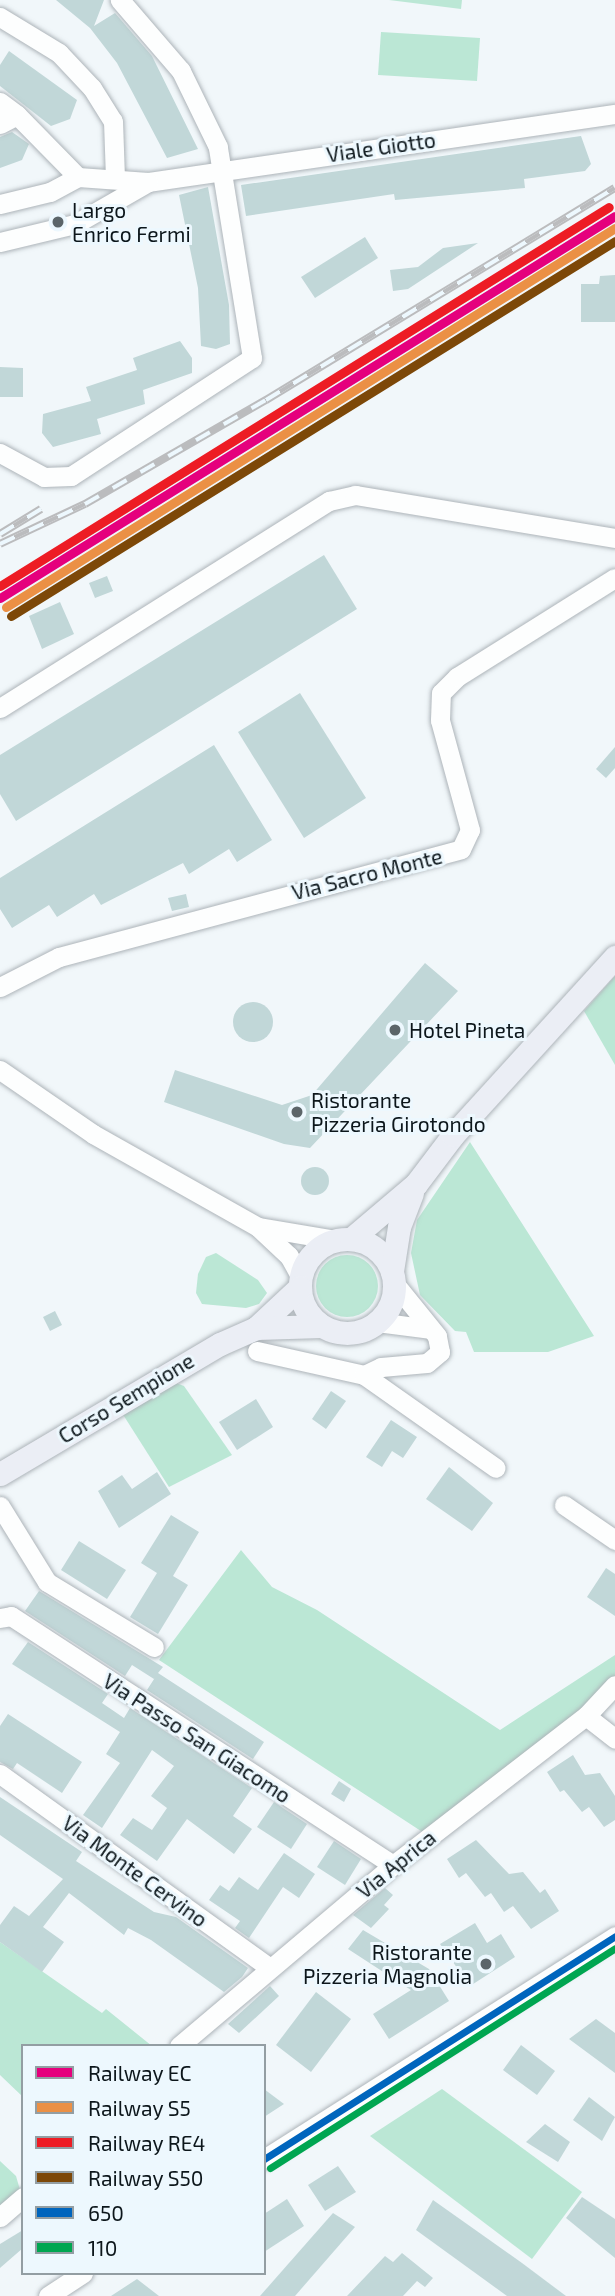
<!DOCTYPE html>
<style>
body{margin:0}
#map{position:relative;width:615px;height:2296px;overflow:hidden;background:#f1f7fa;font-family:"Exo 2",sans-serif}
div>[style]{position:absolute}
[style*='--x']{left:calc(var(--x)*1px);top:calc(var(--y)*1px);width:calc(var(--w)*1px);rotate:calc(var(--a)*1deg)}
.green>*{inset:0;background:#bbe7d5}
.round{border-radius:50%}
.building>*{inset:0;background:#c1d7d8}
.roads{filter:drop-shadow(0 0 2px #adb4b9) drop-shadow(0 0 2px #adb4b9)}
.minor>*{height:19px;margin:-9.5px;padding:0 9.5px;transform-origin:9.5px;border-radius:9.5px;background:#fdfefe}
.major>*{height:23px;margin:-11.5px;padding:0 11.5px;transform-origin:11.5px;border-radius:11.5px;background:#ebeef5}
.major>.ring{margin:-11.5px;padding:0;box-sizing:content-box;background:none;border:23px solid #ebeef5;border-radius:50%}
.rail>*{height:8px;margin-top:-4px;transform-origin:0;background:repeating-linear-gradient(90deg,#edf8fe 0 16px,#bbbcbe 0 32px);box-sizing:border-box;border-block:2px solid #bbbcbe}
.bus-1>*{height:7px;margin:-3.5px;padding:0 3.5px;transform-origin:3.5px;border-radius:3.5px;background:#0065bd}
.bus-2>*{height:7px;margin:-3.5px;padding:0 3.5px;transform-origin:3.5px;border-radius:3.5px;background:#00a651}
.rail-1>*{height:9px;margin:-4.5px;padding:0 4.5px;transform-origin:4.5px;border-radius:4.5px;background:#e5007d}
.rail-2>*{height:9px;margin:-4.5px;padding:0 4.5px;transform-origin:4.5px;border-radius:4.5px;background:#eb9045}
.rail-3>*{height:9px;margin:-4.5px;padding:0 4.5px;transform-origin:4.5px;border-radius:4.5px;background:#ed1c24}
.rail-4>*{height:9px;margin:-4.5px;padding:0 4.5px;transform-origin:4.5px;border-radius:4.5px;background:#7d4808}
.dots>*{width:19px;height:19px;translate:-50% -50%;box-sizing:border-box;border:4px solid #edf8fe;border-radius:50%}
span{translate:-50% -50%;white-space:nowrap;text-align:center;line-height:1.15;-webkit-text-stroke:6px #edf8fe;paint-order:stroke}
.street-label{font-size:21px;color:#0c161b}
.poi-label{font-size:21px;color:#0c161b}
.left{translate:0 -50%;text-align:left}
.right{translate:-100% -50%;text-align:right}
.legend{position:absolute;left:21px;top:2044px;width:245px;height:231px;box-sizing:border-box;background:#edf8fe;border:2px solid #939ea3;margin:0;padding:9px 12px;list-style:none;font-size:21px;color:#0c161b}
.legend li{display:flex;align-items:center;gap:14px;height:35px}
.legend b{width:35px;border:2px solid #939ea3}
</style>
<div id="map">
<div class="green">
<div style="clip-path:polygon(389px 0,462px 0,461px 9px)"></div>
<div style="clip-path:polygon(381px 32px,480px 38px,477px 81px,378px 75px)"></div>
<div style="clip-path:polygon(615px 976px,615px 1065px,584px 1011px)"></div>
<div style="clip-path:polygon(470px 1142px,594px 1336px,548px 1352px,474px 1352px,466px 1332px,455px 1331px,420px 1295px,411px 1253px,417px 1220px)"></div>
<div style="clip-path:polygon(216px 1253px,258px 1280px,267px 1293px,259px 1304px,246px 1308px,202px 1304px,196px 1293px,198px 1274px,206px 1257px)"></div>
<div class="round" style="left:316px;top:1255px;width:62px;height:62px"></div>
<div style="clip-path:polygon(176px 1383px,184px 1386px,232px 1455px,169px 1487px,122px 1413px)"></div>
<div style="clip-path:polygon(241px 1550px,272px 1587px,317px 1610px,500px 1730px,615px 1655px,615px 1677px,577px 1716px,424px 1833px,159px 1660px)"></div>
<div style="clip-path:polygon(0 1942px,102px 2013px,106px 2009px,152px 2046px,23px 2046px,23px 2097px,0 2075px)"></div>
<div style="clip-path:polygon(442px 2089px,582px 2192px,532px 2259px,370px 2136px)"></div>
<div style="clip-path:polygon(0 2161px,16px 2176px,20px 2190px,0 2210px)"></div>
</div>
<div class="building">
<div style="clip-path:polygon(56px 0,104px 0,94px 26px,115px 13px,152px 56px,198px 149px,167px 158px,117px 63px,90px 28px)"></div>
<div style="clip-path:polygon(9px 51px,77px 100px,70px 119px,51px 126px,0 86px,0 65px)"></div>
<div style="clip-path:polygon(12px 132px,29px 144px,22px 160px,0 168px,0 137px)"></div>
<div style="clip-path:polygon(581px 136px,591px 164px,585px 171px,524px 179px,525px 188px,395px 200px,394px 194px,246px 216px,241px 185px)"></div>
<div style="clip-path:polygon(208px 187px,229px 305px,230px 344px,216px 349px,201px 346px,198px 288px,179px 195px)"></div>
<div style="clip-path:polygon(365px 237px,378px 258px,315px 298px,301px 277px)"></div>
<div style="clip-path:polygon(478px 243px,408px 289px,393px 291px,390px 270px,418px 267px,443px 248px)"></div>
<div style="clip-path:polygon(615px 275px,615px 322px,581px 322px,581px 284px,599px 284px,600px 276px)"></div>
<div style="clip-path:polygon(180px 341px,192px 358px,192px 373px,143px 390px,145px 404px,97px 419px,101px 434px,53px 447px,42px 433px,43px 414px,91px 401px,86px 387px,137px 370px,133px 358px)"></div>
<div style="clip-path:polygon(0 367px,23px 368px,23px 397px,0 397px)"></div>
<div style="clip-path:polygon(324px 555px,357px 609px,16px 821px,0 794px,0 755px)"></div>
<div style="clip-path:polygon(107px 576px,113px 591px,95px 598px,89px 583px)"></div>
<div style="clip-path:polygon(60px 602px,74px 634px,42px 649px,29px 616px)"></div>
<div style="clip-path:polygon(300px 693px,366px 798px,304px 838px,238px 732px)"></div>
<div style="clip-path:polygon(214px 745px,272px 840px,237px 862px,229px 849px,189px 874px,183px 863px,101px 905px,94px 894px,57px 917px,49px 905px,12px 928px,0 909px,0 878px)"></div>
<div style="clip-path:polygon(615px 747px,615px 768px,606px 778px,596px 769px)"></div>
<div style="clip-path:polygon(186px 894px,189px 907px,172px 911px,168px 898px)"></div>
<div style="clip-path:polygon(425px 963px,458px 991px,310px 1148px,284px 1144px,164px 1102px,175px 1070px,282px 1105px,312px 1095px)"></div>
<div class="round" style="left:233px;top:1002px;width:40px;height:40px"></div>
<div class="round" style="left:301px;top:1167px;width:28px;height:28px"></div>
<div style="clip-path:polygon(55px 1311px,62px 1325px,50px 1331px,43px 1317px)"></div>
<div style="clip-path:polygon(331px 1391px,346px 1401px,326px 1429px,312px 1419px)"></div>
<div style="clip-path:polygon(256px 1399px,273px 1427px,237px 1450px,219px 1422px)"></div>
<div style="clip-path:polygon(391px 1420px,417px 1437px,403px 1458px,392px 1451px,382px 1467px,366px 1457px)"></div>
<div style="clip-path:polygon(449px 1467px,493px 1503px,472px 1531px,426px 1499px)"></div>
<div style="clip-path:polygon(157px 1472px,171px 1494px,119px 1528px,98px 1491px,122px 1475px,132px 1489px)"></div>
<div style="clip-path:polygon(171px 1515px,199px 1532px,173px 1576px,188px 1585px,158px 1634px,130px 1617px,157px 1573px,141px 1563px)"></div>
<div style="clip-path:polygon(79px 1541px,126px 1570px,107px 1599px,61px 1570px)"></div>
<div style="clip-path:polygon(606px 1568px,615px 1574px,615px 1616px,587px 1597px)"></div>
<div style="clip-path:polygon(39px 1591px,163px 1667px,158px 1673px,264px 1742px,253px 1759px,147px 1690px,156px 1676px,154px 1679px,132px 1665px,125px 1676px,25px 1611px)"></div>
<div style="clip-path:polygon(28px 1642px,108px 1694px,102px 1703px,124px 1718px,130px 1708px,252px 1788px,233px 1816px,252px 1829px,234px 1854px,187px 1819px,157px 1861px,120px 1835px,133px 1818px,152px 1830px,167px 1808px,151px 1796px,174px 1766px,152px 1750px,102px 1828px,83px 1815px,120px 1763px,106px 1754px,120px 1732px,12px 1664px)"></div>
<div style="clip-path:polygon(8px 1714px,82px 1762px,62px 1793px,17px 1763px,13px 1769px,0 1762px,0 1726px)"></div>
<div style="clip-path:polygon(573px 1755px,585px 1775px,600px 1773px,615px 1796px,615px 1820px,604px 1827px,589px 1807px,582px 1812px,564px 1790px,560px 1792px,547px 1772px)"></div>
<div style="clip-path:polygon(339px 1781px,351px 1789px,344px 1802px,331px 1794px)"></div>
<div style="clip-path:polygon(0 1797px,82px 1852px,76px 1861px,154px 1912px,176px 1917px,248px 1968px,242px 1977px,224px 1992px,151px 1940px,128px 1928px,124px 1935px,69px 1893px,43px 1927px,64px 1942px,42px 1972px,0 1942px,0 1925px,14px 1906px,29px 1916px,63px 1879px,0 1835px)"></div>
<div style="clip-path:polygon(274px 1802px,307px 1824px,291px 1849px,257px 1827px)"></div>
<div style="clip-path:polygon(476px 1840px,509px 1874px,523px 1872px,540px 1893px,545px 1889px,559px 1911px,531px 1929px,513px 1906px,504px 1912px,491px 1893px,485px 1897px,466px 1873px,459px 1878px,447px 1859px)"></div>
<div style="clip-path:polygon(334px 1841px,361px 1859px,345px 1885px,317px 1867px)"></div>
<div style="clip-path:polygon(284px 1853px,315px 1874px,299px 1898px,283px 1887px,249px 1938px,235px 1928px,240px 1921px,209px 1900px,220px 1885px,229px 1891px,239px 1877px,258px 1890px)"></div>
<div style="clip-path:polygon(385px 1888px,393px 1895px,384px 1905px,389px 1909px,371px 1928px,353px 1915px)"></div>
<div style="clip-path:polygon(475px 1923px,487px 1943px,501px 1934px,515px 1957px,470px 1986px,440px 1944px)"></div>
<div style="clip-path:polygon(363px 1930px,429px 1969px,449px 2001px,389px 2039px,373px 2014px,411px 1990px,348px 1949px)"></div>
<div style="clip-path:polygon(270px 1986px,279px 1996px,239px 2033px,228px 2024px)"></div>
<div style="clip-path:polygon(316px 1992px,351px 2019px,311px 2072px,276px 2045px)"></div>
<div style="clip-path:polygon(596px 2019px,615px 2033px,615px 2073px,569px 2039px)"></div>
<div style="clip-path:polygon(521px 2045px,555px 2071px,537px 2095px,503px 2070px)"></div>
<div style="clip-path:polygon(264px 2089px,284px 2104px,264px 2117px)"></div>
<div style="clip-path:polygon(589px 2097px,615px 2117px,602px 2141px,573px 2120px)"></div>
<div style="clip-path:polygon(545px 2124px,570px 2142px,558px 2162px,526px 2142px)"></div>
<div style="clip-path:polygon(338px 2166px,356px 2192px,325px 2211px,308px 2185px)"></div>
<div style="clip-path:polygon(582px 2197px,615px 2219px,615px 2258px,566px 2218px)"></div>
<div style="clip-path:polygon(287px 2199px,304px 2226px,264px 2252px,264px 2214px)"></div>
<div style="clip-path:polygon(433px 2200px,522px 2263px,566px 2296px,507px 2296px,416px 2230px)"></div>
<div style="clip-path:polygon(333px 2213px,355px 2227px,295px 2296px,260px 2296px)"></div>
<div style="clip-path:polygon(23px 2230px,23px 2248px,0 2268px,0 2244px)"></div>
<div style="clip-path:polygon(402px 2253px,433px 2278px,425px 2287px,417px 2281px,403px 2296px,347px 2296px,385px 2256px,393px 2262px)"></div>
<div style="clip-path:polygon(137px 2279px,159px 2296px,111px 2296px)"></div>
</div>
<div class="roads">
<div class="minor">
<div style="--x:0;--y:17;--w:69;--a:31.4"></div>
<div style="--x:59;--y:53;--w:48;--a:46.7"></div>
<div style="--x:92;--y:88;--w:39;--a:58"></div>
<div style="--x:113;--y:121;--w:56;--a:88"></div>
<div style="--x:0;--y:102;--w:21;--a:37"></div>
<div style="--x:17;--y:115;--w:19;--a:152"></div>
<div style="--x:17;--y:115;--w:87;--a:45.5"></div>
<div style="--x:0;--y:204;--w:51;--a:-13.5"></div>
<div style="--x:50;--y:192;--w:32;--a:-28"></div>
<div style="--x:78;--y:177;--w:70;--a:4.1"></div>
<div style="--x:148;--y:182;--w:472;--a:-8.3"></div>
<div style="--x:0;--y:242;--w:77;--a:-13.5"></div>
<div style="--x:75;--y:224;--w:84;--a:-29.9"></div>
<div style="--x:0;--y:453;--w:50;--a:28.6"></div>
<div style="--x:44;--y:477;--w:27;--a:-2"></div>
<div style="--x:71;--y:476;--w:216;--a:-33.1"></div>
<div style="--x:252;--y:358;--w:214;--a:-99.2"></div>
<div style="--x:218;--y:147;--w:85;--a:-116"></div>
<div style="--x:181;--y:71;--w:94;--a:-130.7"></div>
<div style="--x:0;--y:708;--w:389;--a:-32.2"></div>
<div style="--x:329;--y:501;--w:27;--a:-13"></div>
<div style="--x:355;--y:495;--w:264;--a:9.4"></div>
<div style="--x:0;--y:987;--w:66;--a:-27"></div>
<div style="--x:59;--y:957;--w:416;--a:-15"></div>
<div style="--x:461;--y:849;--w:21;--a:-65"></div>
<div style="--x:470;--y:830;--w:114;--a:-105.3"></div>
<div style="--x:440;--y:720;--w:27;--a:-88"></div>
<div style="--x:441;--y:693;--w:23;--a:-45"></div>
<div style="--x:457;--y:677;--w:186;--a:-32.1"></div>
<div style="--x:0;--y:1070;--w:113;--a:34.5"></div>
<div style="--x:93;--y:1134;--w:189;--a:29.4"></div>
<div style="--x:258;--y:1227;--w:42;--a:43.1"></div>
<div style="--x:289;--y:1256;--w:25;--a:61"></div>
<div style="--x:259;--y:1227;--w:77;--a:9.7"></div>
<div style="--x:377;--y:1322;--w:53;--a:7.5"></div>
<div style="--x:257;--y:1351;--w:110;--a:12.6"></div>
<div style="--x:364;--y:1375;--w:161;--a:35.2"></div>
<div style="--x:364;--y:1375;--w:19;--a:-25"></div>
<div style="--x:381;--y:1367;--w:46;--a:-5"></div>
<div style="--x:427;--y:1363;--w:17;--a:-40"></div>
<div style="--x:440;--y:1352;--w:16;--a:-101"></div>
<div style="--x:437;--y:1336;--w:67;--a:-128.9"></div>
<div style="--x:564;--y:1505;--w:62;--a:34.5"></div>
<div style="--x:0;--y:1506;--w:89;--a:58.3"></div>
<div style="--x:47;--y:1582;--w:125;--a:31.3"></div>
<div style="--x:0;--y:1618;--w:11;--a:-10"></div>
<div style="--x:11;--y:1616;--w:456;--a:33.1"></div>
<div style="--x:586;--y:1716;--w:37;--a:38"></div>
<div style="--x:0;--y:1774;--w:332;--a:35.7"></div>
<div style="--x:179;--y:2046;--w:280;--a:-40.2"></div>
<div style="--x:393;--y:1865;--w:244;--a:-37.7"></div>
<div style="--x:586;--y:1716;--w:42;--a:-46.9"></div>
<div style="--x:264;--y:2159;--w:416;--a:-32.4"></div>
<div style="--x:0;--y:2217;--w:30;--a:-41"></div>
<div style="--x:48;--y:2296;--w:42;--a:-33.3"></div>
</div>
<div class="major">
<div class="ring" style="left:300px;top:1239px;width:71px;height:71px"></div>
<div style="--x:351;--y:1239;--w:85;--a:-40.2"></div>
<div style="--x:416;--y:1184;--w:61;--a:-52.9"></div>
<div style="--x:453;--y:1135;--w:241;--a:-47.7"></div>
<div style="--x:392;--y:1271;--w:45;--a:-81"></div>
<div style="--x:399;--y:1227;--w:36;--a:-69"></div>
<div style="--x:256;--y:1328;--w:60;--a:-43"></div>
<div style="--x:0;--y:1474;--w:256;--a:-30.6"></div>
<div style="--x:220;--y:1344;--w:39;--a:-24"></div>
<div style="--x:256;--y:1328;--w:66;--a:-1.7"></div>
</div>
</div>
<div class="rail">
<div style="--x:0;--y:534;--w:48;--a:-31.4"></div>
<div style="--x:0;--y:544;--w:94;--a:-25.2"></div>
<div style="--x:85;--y:504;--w:209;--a:-29.9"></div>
<div style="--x:266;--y:400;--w:408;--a:-31.3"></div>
</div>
<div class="bus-1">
<div style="--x:264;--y:2159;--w:416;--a:-32.4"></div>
</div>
<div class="bus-2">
<div style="--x:270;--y:2168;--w:409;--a:-32.5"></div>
</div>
<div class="rail-1">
<div style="--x:0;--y:598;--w:724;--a:-31.85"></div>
</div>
<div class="rail-2">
<div style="--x:6;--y:607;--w:717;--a:-31.9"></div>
</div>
<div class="rail-3">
<div style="--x:0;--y:586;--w:717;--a:-31.9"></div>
</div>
<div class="rail-4">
<div style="--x:11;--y:616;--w:711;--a:-31.83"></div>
</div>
<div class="dots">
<div style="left:58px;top:222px;background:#5c6569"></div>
<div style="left:395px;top:1030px;background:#5c6569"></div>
<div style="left:297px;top:1112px;background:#5c6569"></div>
<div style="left:486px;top:1964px;background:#5c6569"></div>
</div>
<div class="street-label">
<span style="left:381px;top:147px;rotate:-8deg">Viale Giotto</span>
<span style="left:367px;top:874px;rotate:-14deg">Via Sacro Monte</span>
<span style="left:126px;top:1398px;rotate:-31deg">Corso Sempione</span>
<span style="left:197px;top:1738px;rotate:33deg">Via Passo San Giacomo</span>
<span style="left:396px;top:1864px;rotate:-39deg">Via Aprica</span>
<span style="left:135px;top:1871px;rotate:36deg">Via Monte Cervino</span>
</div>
<div class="poi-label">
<span class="left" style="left:72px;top:222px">Largo<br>Enrico Fermi</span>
<span class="left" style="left:409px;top:1030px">Hotel Pineta</span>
<span class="left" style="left:311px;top:1112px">Ristorante<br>Pizzeria Girotondo</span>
<span class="right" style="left:472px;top:1964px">Ristorante<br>Pizzeria Magnolia</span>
</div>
<ul class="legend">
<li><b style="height:9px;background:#e5007d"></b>Railway EC</li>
<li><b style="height:9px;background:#eb9045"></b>Railway S5</li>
<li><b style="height:9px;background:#ed1c24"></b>Railway RE4</li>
<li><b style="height:9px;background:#7d4808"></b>Railway S50</li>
<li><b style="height:9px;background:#0065bd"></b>650</li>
<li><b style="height:9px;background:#00a651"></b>110</li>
</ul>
</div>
